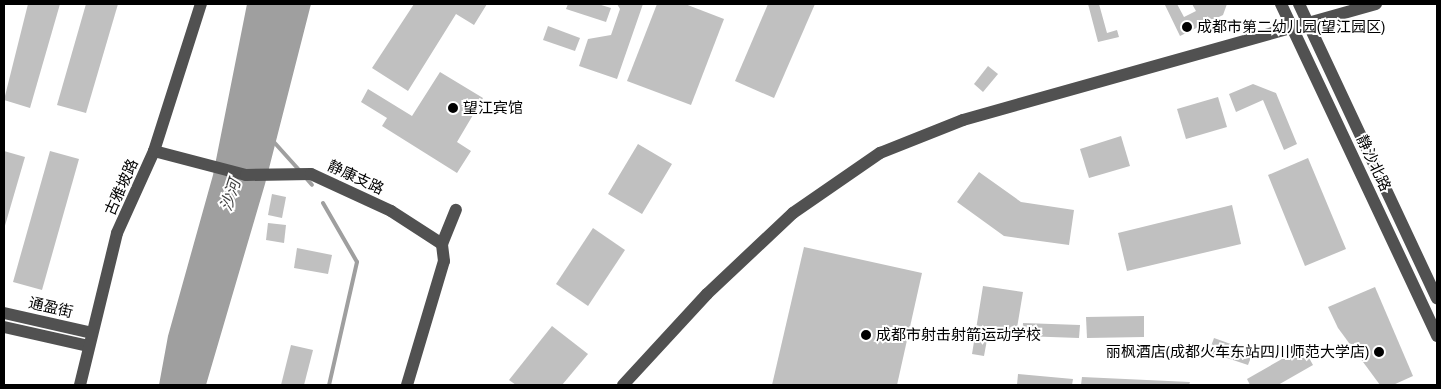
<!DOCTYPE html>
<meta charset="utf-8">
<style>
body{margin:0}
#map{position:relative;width:1441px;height:389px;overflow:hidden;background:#fff;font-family:"Archivo Narrow","Noto Sans SC",sans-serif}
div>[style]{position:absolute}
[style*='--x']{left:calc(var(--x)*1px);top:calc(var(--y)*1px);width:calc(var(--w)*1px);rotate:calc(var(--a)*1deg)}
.water>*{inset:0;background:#9f9f9f}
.stream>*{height:4px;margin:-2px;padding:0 2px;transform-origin:2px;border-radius:2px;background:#9f9f9f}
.building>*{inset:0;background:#c0c0c0}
.minor>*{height:12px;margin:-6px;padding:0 6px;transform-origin:6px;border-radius:6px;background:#515151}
.dots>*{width:14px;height:14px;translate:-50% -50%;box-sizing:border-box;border:2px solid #fff;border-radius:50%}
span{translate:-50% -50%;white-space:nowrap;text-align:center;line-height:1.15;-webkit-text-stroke:4px #fff;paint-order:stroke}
.poi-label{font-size:15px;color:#000}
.left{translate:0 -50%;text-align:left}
.right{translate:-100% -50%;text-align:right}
.street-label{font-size:15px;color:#000}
.water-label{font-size:16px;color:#404040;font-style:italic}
.frame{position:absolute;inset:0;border:5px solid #000;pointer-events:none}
</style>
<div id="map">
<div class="water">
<div style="clip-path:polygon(247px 4px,311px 4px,265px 184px,206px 385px,159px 385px,168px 336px,213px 175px)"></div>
</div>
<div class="stream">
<div style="--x:273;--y:141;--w:40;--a:48"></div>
<div style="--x:306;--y:178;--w:9;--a:49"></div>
<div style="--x:323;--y:203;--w:68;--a:60"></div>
<div style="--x:357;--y:262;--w:126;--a:102.8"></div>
</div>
<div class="building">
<div style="clip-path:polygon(28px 4px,60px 4px,30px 108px,4px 100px)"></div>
<div style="clip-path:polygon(86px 4px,118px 4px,86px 113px,57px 105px)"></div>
<div style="clip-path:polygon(414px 4px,487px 4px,474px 25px,456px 14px,408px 91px,372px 68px)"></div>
<div style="clip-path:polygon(568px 4px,598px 4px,611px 8px,606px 22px,566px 9px)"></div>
<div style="clip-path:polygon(617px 4px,643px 4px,617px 79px,579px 66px,588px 39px,611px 35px,620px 9px)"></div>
<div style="clip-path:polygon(657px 4px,685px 4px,724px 19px,691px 105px,627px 81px)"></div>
<div style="clip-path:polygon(768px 4px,815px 4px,774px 98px,735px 81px)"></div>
<div style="clip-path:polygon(1088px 4px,1099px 4px,1107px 33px,1117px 30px,1119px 37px,1098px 42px)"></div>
<div style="clip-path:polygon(1177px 4px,1184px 17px,1196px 11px,1192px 4px,1227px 4px,1223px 15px,1180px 36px,1165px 5px)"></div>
<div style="clip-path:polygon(548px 26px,580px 38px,575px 51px,543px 40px)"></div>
<div style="clip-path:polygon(988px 66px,998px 74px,983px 92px,974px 84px)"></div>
<div style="clip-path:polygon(440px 72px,483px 98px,457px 142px,471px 151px,457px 173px,382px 126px,387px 118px,361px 102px,368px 89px,412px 116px)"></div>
<div style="clip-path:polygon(1253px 84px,1276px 93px,1297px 144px,1284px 150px,1263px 100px,1236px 112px,1229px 94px)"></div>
<div style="clip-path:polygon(1218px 97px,1227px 127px,1186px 139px,1177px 109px)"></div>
<div style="clip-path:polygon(1121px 136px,1130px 166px,1089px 178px,1080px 149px)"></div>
<div style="clip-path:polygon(638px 144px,672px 164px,642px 214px,608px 194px)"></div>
<div style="clip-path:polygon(4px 151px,25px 157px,4px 229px)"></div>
<div style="clip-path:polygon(50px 151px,79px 159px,42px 290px,13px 282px)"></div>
<div style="clip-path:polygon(1308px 158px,1346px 249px,1305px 266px,1268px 175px)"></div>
<div style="clip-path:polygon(979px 172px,1021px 202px,1074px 210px,1069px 245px,1004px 236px,957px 202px)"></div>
<div style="clip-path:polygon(272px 194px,286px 197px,282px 218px,268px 215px)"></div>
<div style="clip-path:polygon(1232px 205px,1241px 244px,1127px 271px,1118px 233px)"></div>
<div style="clip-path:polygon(268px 223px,286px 225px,284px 243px,266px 240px)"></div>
<div style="clip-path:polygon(593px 228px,625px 250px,588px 306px,556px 284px)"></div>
<div style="clip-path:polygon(804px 247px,922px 273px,897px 385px,772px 385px)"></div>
<div style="clip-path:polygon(297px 248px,332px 255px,328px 274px,294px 268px)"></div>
<div style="clip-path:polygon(983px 286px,1023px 292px,1016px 334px,989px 329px,984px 356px,972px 354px)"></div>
<div style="clip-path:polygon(1375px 287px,1413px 376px,1393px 385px,1380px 385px,1338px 328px,1328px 307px)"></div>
<div style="clip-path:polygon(1144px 316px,1144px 337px,1087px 338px,1086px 317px)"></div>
<div style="clip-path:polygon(1023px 323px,1080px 325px,1079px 338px,1022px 336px)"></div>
<div style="clip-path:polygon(552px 326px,588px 354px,562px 385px,516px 385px,509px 380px)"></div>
<div style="clip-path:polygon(1214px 338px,1253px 352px,1248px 365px,1209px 352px)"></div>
<div style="clip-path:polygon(291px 345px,313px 350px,304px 385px,281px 385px)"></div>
<div style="clip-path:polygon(1303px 347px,1313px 365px,1278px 385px,1250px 385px,1247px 379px)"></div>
<div style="clip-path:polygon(1018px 374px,1073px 379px,1072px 385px,1017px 385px)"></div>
<div style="clip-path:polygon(1082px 377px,1190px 382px,1189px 385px,1081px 385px)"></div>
</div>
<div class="minor">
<div style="--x:1281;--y:4;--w:367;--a:64.8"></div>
<div style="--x:1299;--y:4;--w:325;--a:64.9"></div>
<div style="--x:154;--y:151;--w:95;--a:14.6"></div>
<div style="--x:246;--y:175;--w:65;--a:-0.9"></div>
<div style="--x:311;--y:174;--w:88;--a:24.8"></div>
<div style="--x:391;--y:211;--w:61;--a:32.9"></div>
<div style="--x:4;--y:313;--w:90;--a:12.8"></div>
<div style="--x:4;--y:327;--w:86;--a:12.7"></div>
<div style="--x:80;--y:385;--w:156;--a:-76.3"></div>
<div style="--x:117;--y:233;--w:90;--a:-65.7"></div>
<div style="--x:154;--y:151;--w:154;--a:-72.3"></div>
<div style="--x:407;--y:385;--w:129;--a:-73.4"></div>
<div style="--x:444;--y:261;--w:17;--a:-97"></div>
<div style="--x:442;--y:244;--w:37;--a:-68"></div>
<div style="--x:623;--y:385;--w:124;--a:-47.3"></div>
<div style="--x:707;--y:294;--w:118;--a:-43.3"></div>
<div style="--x:793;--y:213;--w:106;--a:-34.6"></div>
<div style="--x:880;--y:153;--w:89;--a:-21.7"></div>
<div style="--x:963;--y:120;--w:429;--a:-15.7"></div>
</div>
<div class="dots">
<div style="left:1187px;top:27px;background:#000"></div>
<div style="left:453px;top:108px;background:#000"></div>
<div style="left:866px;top:335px;background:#000"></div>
<div style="left:1379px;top:352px;background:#000"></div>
</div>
<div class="poi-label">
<span class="left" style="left:1197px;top:27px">成都市第二幼儿园(望江园区)</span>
<span class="left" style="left:463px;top:108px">望江宾馆</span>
<span class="left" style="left:876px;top:335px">成都市射击射箭运动学校</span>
<span class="right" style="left:1369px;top:352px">丽枫酒店(成都火车东站四川师范大学店)</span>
</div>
<div class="street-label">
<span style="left:1374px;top:163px;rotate:65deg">静沙北路</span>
<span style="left:356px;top:177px;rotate:25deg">静康支路</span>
<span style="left:121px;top:187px;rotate:-66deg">古雅坡路</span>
<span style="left:51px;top:307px;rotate:13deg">通盈街</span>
</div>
<div class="water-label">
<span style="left:230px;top:195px;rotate:-72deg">沙河</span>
</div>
<div class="frame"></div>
</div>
